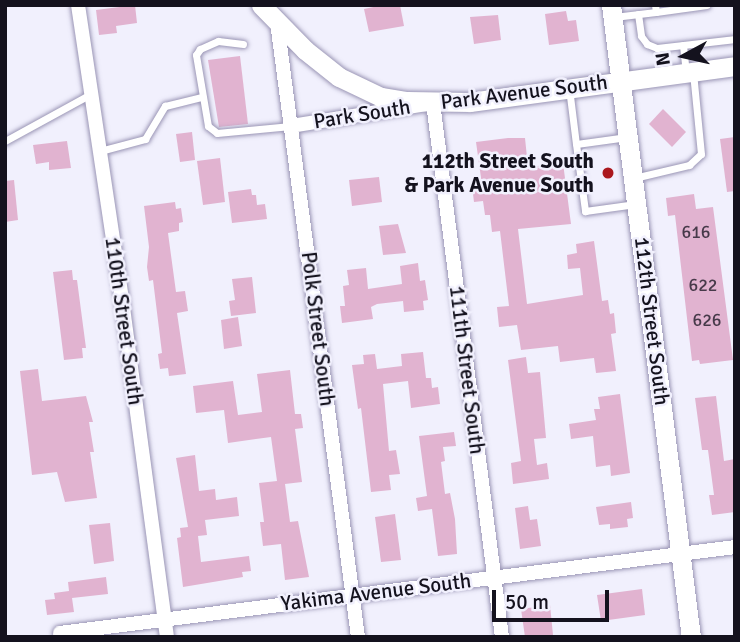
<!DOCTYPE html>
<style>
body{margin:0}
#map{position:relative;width:740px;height:642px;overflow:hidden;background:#f1f0fd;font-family:Signika,sans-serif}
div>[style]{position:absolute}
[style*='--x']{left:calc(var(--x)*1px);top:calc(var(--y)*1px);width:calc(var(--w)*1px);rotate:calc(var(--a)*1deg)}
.building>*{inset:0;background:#e1b3d0}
.roads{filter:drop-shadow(0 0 2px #9a95b5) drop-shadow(0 0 2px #9a95b5)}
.lane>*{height:7px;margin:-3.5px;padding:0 3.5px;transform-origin:3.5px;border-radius:3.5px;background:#fff}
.street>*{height:14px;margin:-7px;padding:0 7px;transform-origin:7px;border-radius:7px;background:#fff}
.secondary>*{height:19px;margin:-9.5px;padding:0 9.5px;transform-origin:9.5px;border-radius:9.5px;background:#fff}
.dots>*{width:19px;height:19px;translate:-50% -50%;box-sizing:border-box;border:4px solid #f1f0fd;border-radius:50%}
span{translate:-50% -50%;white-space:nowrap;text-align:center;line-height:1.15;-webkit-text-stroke:5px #f1f0fd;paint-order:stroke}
.number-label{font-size:18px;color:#473a4a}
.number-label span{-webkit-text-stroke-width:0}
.street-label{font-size:21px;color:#14121e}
.poi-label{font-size:21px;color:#14121e;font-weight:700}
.right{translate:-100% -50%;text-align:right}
.frame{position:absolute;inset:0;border:7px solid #14121e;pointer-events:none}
.north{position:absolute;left:649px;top:21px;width:70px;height:70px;-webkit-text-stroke:5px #f1f0fd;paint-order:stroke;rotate:262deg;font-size:19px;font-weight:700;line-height:28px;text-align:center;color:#14121e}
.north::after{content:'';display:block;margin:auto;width:24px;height:32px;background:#14121e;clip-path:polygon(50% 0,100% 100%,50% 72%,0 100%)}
.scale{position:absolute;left:492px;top:590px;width:117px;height:32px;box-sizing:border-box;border:4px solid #14121e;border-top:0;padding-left:9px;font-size:21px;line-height:24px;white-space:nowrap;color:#14121e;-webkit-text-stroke:5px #f1f0fd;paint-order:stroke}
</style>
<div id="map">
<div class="building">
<div style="clip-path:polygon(135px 5px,137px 23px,116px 26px,117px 33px,99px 35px,96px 10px)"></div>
<div style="clip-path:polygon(383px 5px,400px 5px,404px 26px,369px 32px,364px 9px)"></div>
<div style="clip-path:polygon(566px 11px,568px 21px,576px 20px,579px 41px,549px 45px,545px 14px)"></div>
<div style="clip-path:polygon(498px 15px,501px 40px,474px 44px,470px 17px)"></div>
<div style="clip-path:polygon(240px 56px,248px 124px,219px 127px,208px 60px)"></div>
<div style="clip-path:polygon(663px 109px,686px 132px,672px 147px,649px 124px)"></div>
<div style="clip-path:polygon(192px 132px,195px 160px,180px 162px,176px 134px)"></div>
<div style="clip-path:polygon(735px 137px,735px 191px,727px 192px,720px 139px)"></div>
<div style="clip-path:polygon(508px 138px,525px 138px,528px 167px,563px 163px,571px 224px,518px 229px,527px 304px,583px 295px,580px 268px,568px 269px,567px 255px,577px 253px,576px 244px,594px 241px,602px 301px,608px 300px,610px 314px,614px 313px,616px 333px,611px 334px,616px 371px,596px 373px,594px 358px,560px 362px,558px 346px,521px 350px,517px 325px,499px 327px,497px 307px,509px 306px,500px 231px,492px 232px,490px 215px,485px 215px,483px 201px,474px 202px,472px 186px,482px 185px,476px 142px)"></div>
<div style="clip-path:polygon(67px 141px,71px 168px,49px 170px,49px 162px,36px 164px,33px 145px)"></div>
<div style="clip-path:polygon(220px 158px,225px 202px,203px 205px,197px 161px)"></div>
<div style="clip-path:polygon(379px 177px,382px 202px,352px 206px,349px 180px)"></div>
<div style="clip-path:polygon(14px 180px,18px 220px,5px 222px,5px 181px)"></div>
<div style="clip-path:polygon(251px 189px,252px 195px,256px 195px,257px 205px,265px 204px,267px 219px,232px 223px,228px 192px)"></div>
<div style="clip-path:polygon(694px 194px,696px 209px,713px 207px,733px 360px,700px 364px,699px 360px,692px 361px,675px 215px,668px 216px,666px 198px)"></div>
<div style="clip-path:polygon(175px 202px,176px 209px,181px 208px,183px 222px,179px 223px,179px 231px,168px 233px,176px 292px,185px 291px,188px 311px,177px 313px,186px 374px,169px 376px,168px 368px,160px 369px,158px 354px,162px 353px,153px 280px,149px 281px,147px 267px,149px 247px,144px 206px)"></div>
<div style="clip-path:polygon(398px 224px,406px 253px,383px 255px,379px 226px)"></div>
<div style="clip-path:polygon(418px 263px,420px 281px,425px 280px,428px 300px,423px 301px,424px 310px,404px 312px,403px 301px,377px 304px,371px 307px,373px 319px,342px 323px,340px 306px,345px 306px,343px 286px,349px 285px,347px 270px,366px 268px,368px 289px,402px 284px,400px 266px)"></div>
<div style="clip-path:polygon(72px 270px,73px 280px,77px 280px,86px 348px,82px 348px,83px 358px,64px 360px,53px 272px)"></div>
<div style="clip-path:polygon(252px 277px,256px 313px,231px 316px,229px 301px,235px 300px,232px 279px)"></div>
<div style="clip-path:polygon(238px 317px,242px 346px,224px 349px,221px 320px)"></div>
<div style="clip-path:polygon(423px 352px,426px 378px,431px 378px,432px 388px,438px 387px,440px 404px,411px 408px,408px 381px,383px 384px,389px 451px,396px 450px,400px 474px,389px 475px,391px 490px,371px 492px,361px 408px,358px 409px,352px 365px,364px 364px,363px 355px,375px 354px,377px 369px,402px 366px,401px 354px)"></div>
<div style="clip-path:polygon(526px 357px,528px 373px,540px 372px,546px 438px,534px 439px,537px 465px,547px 463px,549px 479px,513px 484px,511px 463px,521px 461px,508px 360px)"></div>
<div style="clip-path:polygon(38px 369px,42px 401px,86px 396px,93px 422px,89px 422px,94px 452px,90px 452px,97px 498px,65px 502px,57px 472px,32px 475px,20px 371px)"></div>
<div style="clip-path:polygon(290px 370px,295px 414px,301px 414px,303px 428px,295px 429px,302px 482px,285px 484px,290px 522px,298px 521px,309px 577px,285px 580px,281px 544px,263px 546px,260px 522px,264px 522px,259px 483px,277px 481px,271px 437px,228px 443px,224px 410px,196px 413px,193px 386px,233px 381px,238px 415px,262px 412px,257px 374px)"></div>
<div style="clip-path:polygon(620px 394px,630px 473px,611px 476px,610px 465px,596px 467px,593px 436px,571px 439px,569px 424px,596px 420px,594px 409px,600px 409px,598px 397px)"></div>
<div style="clip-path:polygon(716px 396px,724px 461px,735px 459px,735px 512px,712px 515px,709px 495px,714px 495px,708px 450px,702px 450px,695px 398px)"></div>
<div style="clip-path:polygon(454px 432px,456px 446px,443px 447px,445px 461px,441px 462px,445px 494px,450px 493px,455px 519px,457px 554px,438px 556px,432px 509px,418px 511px,416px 498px,427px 496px,419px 436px)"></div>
<div style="clip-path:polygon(195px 455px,199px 491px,215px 489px,216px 500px,237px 497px,239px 516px,205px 520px,207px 535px,198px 536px,201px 562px,249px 556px,251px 571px,242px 572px,243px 577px,183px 587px,177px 538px,181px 537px,180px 528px,188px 527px,176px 458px)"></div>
<div style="clip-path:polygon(631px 502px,633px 518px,627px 519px,628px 527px,610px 529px,610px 524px,599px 525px,596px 507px)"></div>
<div style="clip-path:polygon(528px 506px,530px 520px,537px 519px,541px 546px,520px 549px,515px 508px)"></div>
<div style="clip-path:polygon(395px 514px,401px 560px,381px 562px,375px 517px)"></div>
<div style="clip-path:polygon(110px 523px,114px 561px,94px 564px,89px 525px)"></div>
<div style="clip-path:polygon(106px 577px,108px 594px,72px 598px,74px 612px,47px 615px,45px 600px,55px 599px,54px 593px,69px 591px,68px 582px)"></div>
<div style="clip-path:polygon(642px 589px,645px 615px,601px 621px,597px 595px)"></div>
<div style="clip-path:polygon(550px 605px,553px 635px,525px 637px,521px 609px)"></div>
</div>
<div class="roads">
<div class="lane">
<div style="--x:656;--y:12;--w:51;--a:-7.8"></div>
<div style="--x:638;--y:14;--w:22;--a:82"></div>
<div style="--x:641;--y:36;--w:10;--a:53"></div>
<div style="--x:647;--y:44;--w:11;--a:22"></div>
<div style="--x:657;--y:48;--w:79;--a:-6.6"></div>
<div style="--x:614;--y:17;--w:42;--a:-6.8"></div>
<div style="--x:656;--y:12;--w:7;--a:-98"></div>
<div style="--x:243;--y:44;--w:25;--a:-173"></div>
<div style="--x:218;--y:41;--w:20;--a:156"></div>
<div style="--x:200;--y:49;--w:7;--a:124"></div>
<div style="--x:196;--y:55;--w:72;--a:80.4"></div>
<div style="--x:208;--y:126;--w:11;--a:38"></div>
<div style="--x:217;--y:133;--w:74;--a:-5.4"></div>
<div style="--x:683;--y:45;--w:27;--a:84"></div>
<div style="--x:569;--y:88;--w:56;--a:82.9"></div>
<div style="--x:627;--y:137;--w:51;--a:172.2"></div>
<div style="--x:576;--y:144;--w:68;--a:82.3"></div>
<div style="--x:585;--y:211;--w:51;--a:-7.8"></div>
<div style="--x:5;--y:141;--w:98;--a:-28.7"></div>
<div style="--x:100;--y:151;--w:47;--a:-14.9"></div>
<div style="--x:145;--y:139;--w:39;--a:-59"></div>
<div style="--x:165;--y:106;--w:38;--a:-14"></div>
<div style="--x:634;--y:178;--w:57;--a:-13.3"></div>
<div style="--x:689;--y:165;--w:16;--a:-43"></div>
<div style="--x:701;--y:154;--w:82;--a:-95.6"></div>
</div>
<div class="street">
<div style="--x:78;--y:5;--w:298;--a:81.5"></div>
<div style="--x:122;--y:300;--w:340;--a:82.4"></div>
<div style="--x:277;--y:22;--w:620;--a:82.5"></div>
<div style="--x:291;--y:126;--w:144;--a:-9.2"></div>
<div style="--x:433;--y:103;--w:538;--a:82.64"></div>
<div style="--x:60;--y:633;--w:680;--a:-7.26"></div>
</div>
<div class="secondary">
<div style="--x:261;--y:5;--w:63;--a:45.6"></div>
<div style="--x:305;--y:50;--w:43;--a:38.5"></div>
<div style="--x:339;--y:77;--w:47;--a:25.5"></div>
<div style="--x:381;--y:97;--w:26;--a:9"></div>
<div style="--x:407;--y:101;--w:63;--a:0.9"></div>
<div style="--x:470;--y:102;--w:267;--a:-7.7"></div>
<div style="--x:611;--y:5;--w:637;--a:82.79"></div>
</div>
</div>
<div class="dots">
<div style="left:608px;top:173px;background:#ab181e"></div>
</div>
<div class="number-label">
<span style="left:696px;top:232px">616</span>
<span style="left:703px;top:285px">622</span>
<span style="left:707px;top:320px">626</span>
</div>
<div class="street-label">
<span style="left:524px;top:92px;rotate:-7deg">Park Avenue South</span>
<span style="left:362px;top:114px;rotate:-9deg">Park South</span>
<span style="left:124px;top:321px;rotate:82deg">110th Street South</span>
<span style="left:652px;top:321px;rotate:83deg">112th Street South</span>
<span style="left:318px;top:329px;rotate:83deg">Polk Street South</span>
<span style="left:467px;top:370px;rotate:83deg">111th Street South</span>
<span style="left:376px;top:592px;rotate:-7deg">Yakima Avenue South</span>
</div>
<div class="poi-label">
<span class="right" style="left:594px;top:173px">112th Street South<br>&amp; Park Avenue South</span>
</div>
<div class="frame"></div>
<div class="north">N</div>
<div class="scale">50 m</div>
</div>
